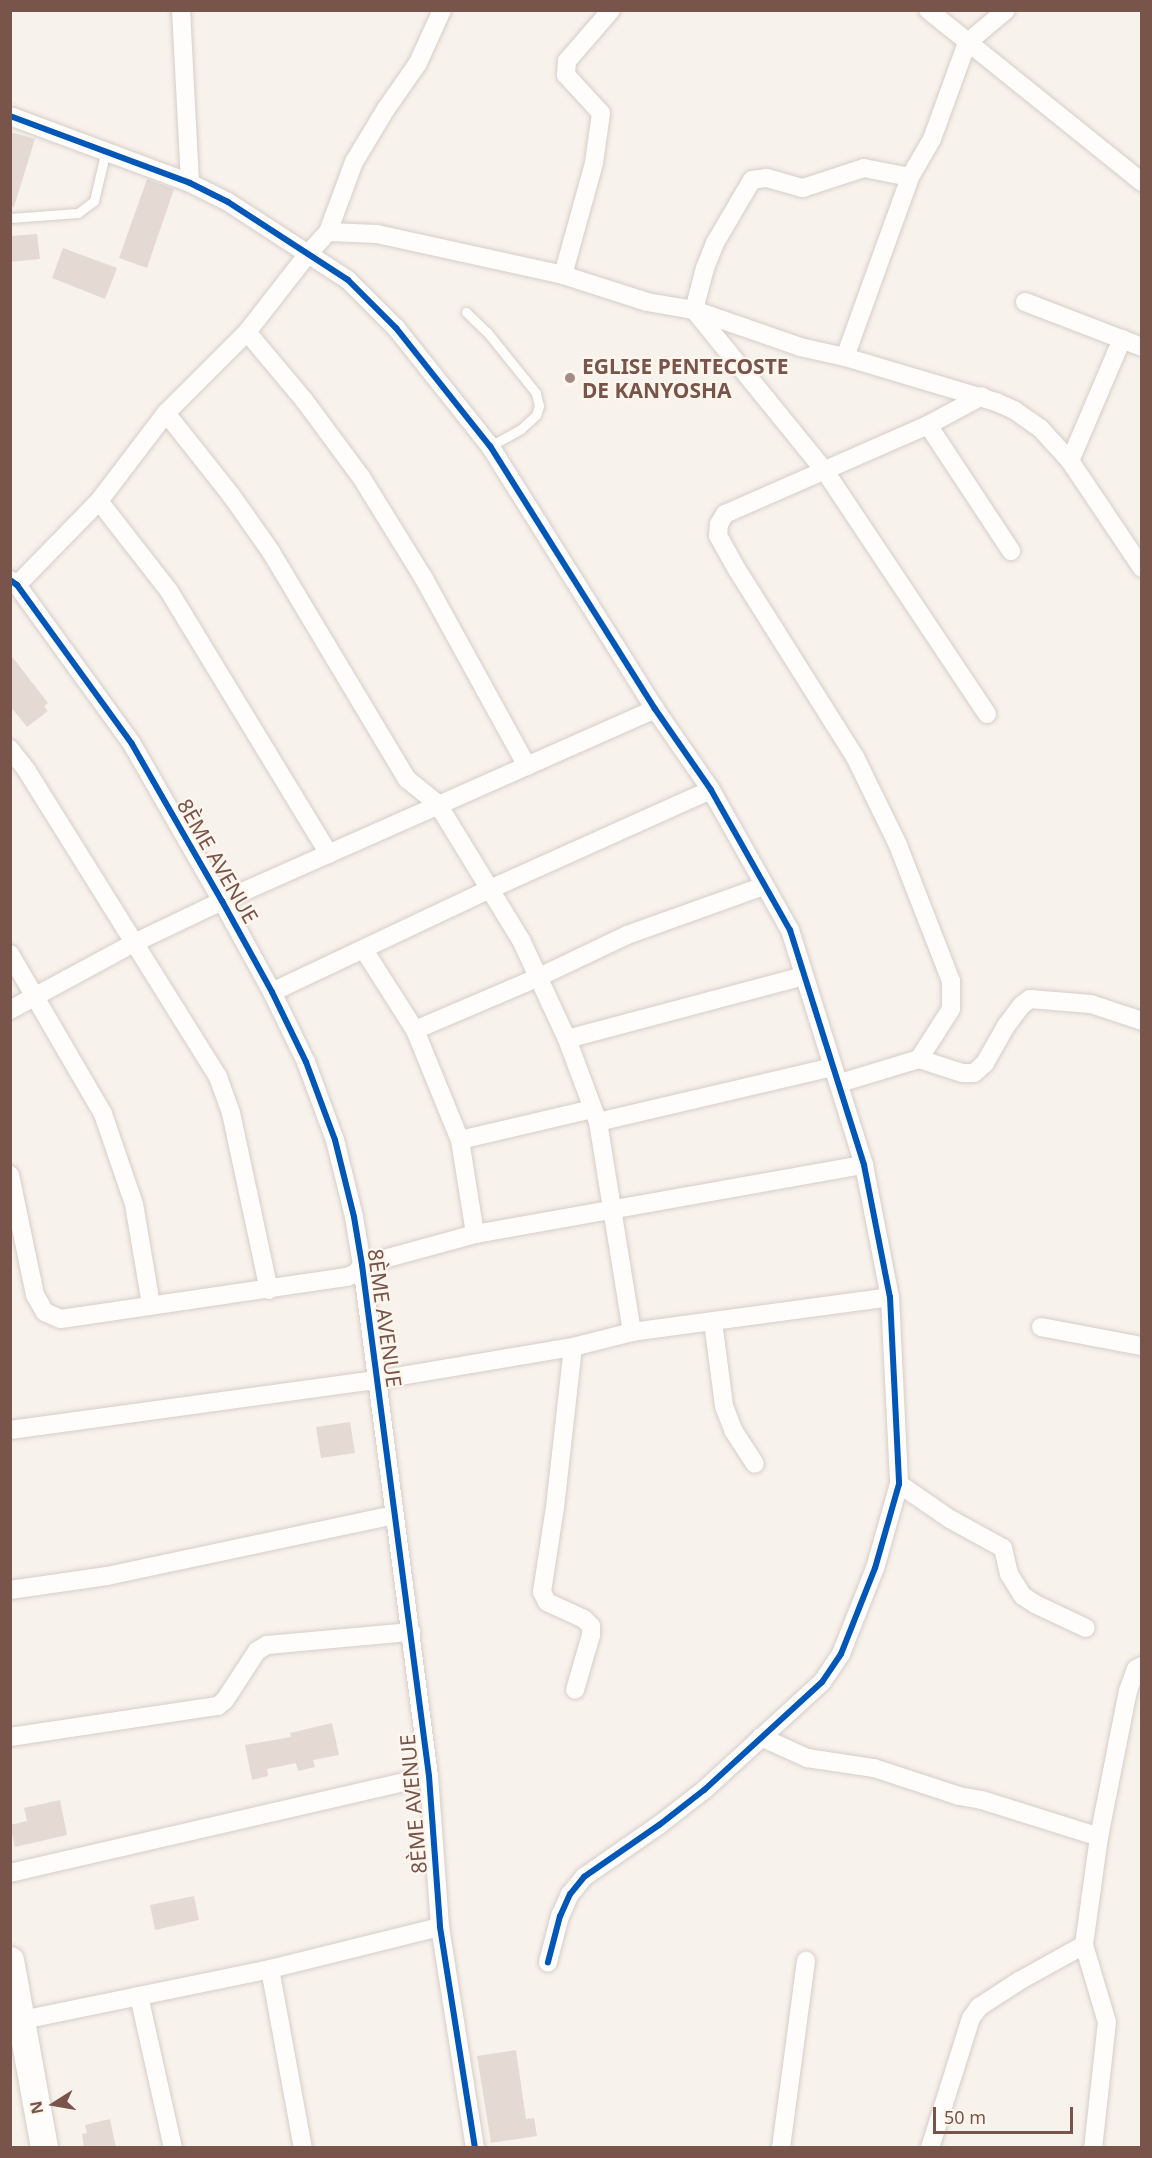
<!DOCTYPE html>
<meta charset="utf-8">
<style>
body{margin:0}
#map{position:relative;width:1152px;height:2158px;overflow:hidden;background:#f8f2ec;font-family:"Noto Sans",sans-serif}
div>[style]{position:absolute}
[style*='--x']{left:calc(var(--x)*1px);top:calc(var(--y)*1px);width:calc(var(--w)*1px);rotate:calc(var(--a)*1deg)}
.building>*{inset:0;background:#e5d9d3}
.roads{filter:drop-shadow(0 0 2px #d6cdc8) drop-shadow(0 0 2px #d6cdc8)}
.lane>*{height:9px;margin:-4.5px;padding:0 4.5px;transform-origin:4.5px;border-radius:4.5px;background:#fefdfc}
.street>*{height:18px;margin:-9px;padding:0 9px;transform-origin:9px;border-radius:9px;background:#fefdfc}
.secondary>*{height:27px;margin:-13.5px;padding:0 13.5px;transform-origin:13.5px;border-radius:13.5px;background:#fefdfc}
.cycleway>*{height:6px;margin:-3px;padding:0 3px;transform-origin:3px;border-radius:3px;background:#0057b8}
.dots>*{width:16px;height:16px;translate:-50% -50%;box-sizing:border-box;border:3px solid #fff6ee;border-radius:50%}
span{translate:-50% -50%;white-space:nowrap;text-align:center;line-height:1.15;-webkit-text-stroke:4.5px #fff6ee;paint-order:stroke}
.poi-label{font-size:21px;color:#78544a;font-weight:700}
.left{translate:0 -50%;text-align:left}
.street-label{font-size:21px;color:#78544a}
.frame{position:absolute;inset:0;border:12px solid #78544a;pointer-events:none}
.north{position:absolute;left:24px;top:2074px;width:60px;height:60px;-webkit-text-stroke:4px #fff6ee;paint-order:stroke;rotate:259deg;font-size:16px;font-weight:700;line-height:24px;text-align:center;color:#78544a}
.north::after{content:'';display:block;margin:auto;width:21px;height:27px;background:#78544a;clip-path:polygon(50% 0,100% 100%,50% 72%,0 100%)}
.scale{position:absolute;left:933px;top:2107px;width:140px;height:27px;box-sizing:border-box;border:3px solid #78544a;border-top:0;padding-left:8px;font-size:18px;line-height:21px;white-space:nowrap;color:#78544a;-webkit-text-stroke:4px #fff6ee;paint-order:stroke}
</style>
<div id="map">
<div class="building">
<div style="clip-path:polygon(10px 132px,35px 139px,14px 207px,10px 206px)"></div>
<div style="clip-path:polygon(147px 179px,174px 189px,147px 268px,119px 258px)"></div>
<div style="clip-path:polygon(37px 234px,40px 259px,10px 262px,10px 236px)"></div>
<div style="clip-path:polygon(63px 248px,117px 268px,105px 299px,52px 278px)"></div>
<div style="clip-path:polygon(10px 654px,48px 703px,44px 706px,48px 711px,27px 727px,10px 706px)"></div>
<div style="clip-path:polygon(350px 1422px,355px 1453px,321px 1458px,316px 1427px)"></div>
<div style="clip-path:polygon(332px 1723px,339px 1755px,313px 1760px,315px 1767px,298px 1771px,296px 1763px,267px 1769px,268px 1776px,252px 1780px,245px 1745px,291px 1737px,290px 1733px)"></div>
<div style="clip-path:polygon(60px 1800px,67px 1835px,15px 1847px,10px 1825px,27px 1821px,24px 1808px)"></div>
<div style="clip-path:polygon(194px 1896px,199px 1920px,155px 1930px,150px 1905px)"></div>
<div style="clip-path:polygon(516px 2050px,526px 2119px,534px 2118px,537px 2136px,491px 2143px,477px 2056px)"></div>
<div style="clip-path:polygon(110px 2119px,116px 2148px,84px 2148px,82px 2134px,87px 2133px,85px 2125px)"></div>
</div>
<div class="roads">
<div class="lane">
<div style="--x:10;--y:218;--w:68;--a:-4.2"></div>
<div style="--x:78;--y:213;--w:20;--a:-37"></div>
<div style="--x:94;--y:201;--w:52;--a:-76.8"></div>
<div style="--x:466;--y:312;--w:29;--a:44"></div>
<div style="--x:487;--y:332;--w:78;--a:51.2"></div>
<div style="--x:536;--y:393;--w:13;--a:77"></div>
<div style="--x:539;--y:406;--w:9;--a:108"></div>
<div style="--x:536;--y:415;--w:21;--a:137"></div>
<div style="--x:521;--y:429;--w:35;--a:151"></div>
</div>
<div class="street">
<div style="--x:181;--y:10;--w:173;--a:87"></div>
<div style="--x:928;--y:10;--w:275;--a:38.8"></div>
<div style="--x:10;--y:116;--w:192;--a:20.4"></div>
<div style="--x:190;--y:183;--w:42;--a:26.6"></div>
<div style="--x:228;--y:202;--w:143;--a:33"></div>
<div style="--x:348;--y:280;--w:68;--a:45"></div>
<div style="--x:396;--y:328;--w:151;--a:51.5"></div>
<div style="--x:490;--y:446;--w:310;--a:57.9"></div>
<div style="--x:655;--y:709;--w:98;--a:55.3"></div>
<div style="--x:711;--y:790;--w:161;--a:60.6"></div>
<div style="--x:790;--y:930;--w:246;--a:72.5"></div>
<div style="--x:864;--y:1165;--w:135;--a:78.9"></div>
<div style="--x:890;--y:1297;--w:187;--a:87.2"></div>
<div style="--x:899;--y:1484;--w:87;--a:105.9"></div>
<div style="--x:875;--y:1568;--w:92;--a:111.6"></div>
<div style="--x:841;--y:1654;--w:34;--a:124"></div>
<div style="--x:822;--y:1682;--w:160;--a:137.5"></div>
<div style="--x:704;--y:1790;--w:57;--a:142.1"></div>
<div style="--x:659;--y:1825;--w:91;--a:145.3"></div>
<div style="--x:584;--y:1877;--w:22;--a:129"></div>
<div style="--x:570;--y:1894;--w:24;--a:114"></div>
<div style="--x:560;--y:1916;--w:48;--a:104.6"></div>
<div style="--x:328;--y:232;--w:49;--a:2.3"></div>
<div style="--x:377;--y:234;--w:190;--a:12.4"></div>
<div style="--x:563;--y:275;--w:88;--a:17.8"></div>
<div style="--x:647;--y:302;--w:48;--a:9.7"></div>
<div style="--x:694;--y:310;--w:112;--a:19.2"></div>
<div style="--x:800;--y:347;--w:46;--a:12.5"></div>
<div style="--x:845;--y:357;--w:158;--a:16.6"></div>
<div style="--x:996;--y:402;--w:20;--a:24"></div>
<div style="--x:1014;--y:410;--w:32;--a:35"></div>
<div style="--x:1040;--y:428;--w:45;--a:47.7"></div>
<div style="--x:1070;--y:461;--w:129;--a:56.1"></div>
<div style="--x:563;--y:275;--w:116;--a:-74.5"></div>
<div style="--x:594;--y:163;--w:50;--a:-82"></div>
<div style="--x:601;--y:113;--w:52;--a:-132.6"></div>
<div style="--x:566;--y:75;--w:14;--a:-86"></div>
<div style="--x:567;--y:61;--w:67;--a:-49.2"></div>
<div style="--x:1025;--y:302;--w:125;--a:21"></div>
<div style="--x:247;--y:332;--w:89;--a:50"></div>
<div style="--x:304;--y:400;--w:96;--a:53.5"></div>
<div style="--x:361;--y:477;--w:118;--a:58.2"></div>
<div style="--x:423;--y:577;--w:216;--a:61.2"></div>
<div style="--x:845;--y:357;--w:191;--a:-70.1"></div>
<div style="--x:166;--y:413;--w:105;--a:51.6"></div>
<div style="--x:231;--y:495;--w:70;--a:54.9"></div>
<div style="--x:271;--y:552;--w:265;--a:59.1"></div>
<div style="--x:407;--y:779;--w:38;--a:39"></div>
<div style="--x:437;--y:803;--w:161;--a:58.5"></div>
<div style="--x:521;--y:940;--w:109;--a:65.1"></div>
<div style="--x:567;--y:1039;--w:89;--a:69.5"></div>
<div style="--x:598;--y:1122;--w:213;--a:80.8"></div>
<div style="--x:928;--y:425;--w:151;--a:56.6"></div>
<div style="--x:1070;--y:461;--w:133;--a:-66.9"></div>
<div style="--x:99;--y:501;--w:114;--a:52.1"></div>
<div style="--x:169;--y:591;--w:308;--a:58.7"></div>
<div style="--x:10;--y:580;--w:9;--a:36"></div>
<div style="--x:17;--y:585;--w:196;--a:54.1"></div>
<div style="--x:132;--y:744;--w:181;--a:60.2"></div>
<div style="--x:222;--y:901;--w:104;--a:61.2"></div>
<div style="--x:272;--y:992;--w:78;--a:64.1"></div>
<div style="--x:306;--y:1062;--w:83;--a:69.6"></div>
<div style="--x:335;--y:1140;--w:79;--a:76.1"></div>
<div style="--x:354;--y:1217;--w:49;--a:80.5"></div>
<div style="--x:362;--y:1265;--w:515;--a:82.53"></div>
<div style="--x:429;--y:1776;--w:151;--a:85.8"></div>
<div style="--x:440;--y:1927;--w:224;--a:81"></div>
<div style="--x:17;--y:585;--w:117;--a:-45.7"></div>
<div style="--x:99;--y:501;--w:111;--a:-52.7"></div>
<div style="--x:166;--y:413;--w:115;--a:-45"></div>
<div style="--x:247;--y:332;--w:99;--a:-52"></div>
<div style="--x:308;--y:254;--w:30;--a:-48"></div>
<div style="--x:328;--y:232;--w:75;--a:-69.6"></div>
<div style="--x:354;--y:162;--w:62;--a:-58.9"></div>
<div style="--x:386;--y:109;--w:56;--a:-55.2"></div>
<div style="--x:418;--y:63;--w:58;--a:-65.6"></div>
<div style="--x:987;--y:714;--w:293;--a:-123.7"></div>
<div style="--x:824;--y:470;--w:206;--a:-129.1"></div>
<div style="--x:694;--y:310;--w:43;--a:-75.3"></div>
<div style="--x:705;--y:268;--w:27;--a:-68"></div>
<div style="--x:715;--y:243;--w:73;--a:-59.6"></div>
<div style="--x:752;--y:180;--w:15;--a:-8"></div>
<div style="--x:767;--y:178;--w:37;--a:16"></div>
<div style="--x:803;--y:188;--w:64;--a:-18.2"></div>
<div style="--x:864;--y:168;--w:47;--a:11.1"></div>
<div style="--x:910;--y:177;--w:44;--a:-59.9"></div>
<div style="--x:932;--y:139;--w:102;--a:-70"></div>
<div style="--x:967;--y:43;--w:51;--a:-40.2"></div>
<div style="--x:10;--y:749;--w:28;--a:52"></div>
<div style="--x:27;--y:771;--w:361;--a:58"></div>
<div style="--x:218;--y:1077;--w:38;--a:70"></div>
<div style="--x:231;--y:1113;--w:181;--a:77.9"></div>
<div style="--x:364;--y:950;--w:95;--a:57.5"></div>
<div style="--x:415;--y:1030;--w:119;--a:67.8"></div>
<div style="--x:460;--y:1140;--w:95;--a:80.9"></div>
<div style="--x:10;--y:954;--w:185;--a:59.8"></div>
<div style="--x:103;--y:1114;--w:95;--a:71"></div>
<div style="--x:134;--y:1204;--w:102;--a:80.4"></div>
<div style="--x:272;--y:992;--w:239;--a:-25.3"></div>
<div style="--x:488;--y:890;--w:244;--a:-24.2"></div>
<div style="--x:10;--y:1010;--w:139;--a:-28.4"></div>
<div style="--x:132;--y:944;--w:100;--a:-25.5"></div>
<div style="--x:222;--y:901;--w:474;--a:-23.9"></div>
<div style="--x:415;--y:1030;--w:135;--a:-23.1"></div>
<div style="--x:539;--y:977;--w:98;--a:-25.5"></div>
<div style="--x:627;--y:935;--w:145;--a:-19.7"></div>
<div style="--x:567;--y:1039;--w:245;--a:-14.9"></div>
<div style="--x:919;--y:1059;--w:45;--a:18"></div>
<div style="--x:962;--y:1073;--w:12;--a:0"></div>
<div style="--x:974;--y:1073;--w:15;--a:-42"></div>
<div style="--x:985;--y:1063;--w:43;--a:-60.4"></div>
<div style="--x:1006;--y:1026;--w:26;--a:-53"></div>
<div style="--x:1022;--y:1005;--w:10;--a:-37"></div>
<div style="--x:1030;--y:999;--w:61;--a:4.7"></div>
<div style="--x:1091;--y:1004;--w:54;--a:18.4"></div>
<div style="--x:840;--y:1083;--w:83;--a:-16.9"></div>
<div style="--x:919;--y:1059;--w:59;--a:-57.4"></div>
<div style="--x:951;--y:1009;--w:28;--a:-90"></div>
<div style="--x:951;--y:981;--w:146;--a:-111.3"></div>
<div style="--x:898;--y:845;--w:98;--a:-116"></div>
<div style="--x:855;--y:757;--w:223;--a:-122.2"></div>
<div style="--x:736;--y:568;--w:37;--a:-119"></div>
<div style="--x:718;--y:536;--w:12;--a:-85"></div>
<div style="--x:719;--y:524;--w:12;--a:-59"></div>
<div style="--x:725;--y:514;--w:222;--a:-23.7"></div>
<div style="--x:928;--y:425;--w:61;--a:-28.2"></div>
<div style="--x:598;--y:1122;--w:241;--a:-13.2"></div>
<div style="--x:460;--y:1140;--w:136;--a:-13.2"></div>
<div style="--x:10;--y:1175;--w:123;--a:78.2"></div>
<div style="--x:35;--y:1295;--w:20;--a:60"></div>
<div style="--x:45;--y:1312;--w:17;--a:24"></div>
<div style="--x:61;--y:1319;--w:289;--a:-8.4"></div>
<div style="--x:347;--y:1277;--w:10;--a:-24"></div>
<div style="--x:356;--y:1273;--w:10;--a:-53"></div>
<div style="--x:362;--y:1265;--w:117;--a:-15.3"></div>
<div style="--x:475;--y:1234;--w:395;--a:-10.1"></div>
<div style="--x:713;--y:1322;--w:85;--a:82.5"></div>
<div style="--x:724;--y:1406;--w:26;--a:69"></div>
<div style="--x:733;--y:1430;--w:40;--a:57.1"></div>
<div style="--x:1041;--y:1327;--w:103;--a:10.7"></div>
<div style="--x:573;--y:1347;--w:161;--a:96.4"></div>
<div style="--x:555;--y:1507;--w:86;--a:98.7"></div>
<div style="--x:542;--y:1592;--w:11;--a:63"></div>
<div style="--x:547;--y:1602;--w:41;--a:24.7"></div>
<div style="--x:584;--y:1619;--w:10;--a:45"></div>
<div style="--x:591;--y:1626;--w:9;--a:90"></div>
<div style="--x:591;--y:1635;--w:57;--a:106.2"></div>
<div style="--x:10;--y:1430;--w:370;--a:-7.8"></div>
<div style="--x:377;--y:1380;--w:199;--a:-9.6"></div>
<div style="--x:573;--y:1347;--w:61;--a:-14.3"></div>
<div style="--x:632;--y:1332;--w:260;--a:-7.7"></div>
<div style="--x:899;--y:1484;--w:62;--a:34.5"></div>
<div style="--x:950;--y:1519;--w:60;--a:28.7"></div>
<div style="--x:1003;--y:1548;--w:27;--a:77"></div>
<div style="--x:1009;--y:1574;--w:26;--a:58"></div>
<div style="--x:1023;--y:1596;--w:14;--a:34"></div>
<div style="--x:1035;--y:1604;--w:56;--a:25.2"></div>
<div style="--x:10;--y:1590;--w:98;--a:-8.2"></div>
<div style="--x:107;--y:1576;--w:293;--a:-12"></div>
<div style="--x:10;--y:1737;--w:210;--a:-8.5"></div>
<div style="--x:218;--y:1706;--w:9;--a:-41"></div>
<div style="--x:225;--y:1700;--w:59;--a:-56.9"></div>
<div style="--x:257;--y:1651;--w:12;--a:-31"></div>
<div style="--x:267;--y:1645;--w:145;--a:-5.2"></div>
<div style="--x:761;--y:1737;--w:51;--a:24.5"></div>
<div style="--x:807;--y:1758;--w:68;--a:8.5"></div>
<div style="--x:874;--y:1768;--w:89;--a:18.2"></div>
<div style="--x:959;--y:1796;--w:23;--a:10"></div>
<div style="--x:982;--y:1800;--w:123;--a:17.5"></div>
<div style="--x:10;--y:1873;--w:430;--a:-13"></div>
<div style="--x:1084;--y:1945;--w:80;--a:73.4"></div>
<div style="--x:1107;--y:2022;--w:127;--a:96.3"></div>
<div style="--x:270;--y:1969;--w:182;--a:79.6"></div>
<div style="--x:139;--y:1996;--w:156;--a:77.4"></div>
<div style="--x:22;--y:2020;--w:253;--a:-11.6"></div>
<div style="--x:270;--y:1969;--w:175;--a:-13.9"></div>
<div style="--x:781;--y:2148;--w:189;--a:-82.4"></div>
<div style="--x:930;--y:2148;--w:136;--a:-72.5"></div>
<div style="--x:971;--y:2018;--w:14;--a:-54"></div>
<div style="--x:979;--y:2007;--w:48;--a:-33"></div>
<div style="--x:1019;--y:1981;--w:74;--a:-29"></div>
<div style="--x:1084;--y:1945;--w:109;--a:-82.1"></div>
<div style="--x:1099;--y:1837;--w:149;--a:-78.8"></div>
<div style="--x:1128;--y:1691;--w:23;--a:-70"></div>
<div style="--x:1136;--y:1669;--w:7;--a:-27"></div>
</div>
<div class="secondary">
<div style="--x:10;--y:1960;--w:191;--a:79.7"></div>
</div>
</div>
<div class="cycleway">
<div style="--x:10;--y:116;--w:192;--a:20.4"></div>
<div style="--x:190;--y:183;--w:42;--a:26.6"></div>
<div style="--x:228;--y:202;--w:143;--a:33"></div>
<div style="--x:348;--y:280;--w:68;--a:45"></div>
<div style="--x:396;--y:328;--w:151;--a:51.5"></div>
<div style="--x:490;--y:446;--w:310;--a:57.9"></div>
<div style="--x:655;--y:709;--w:98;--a:55.3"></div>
<div style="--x:711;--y:790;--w:161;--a:60.6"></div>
<div style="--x:790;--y:930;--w:246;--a:72.5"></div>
<div style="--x:864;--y:1165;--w:135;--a:78.9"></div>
<div style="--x:890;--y:1297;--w:187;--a:87.2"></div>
<div style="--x:899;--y:1484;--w:87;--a:105.9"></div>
<div style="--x:875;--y:1568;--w:92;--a:111.6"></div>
<div style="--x:841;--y:1654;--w:34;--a:124"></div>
<div style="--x:822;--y:1682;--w:160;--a:137.5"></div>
<div style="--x:704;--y:1790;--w:57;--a:142.1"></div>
<div style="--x:659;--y:1825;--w:91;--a:145.3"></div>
<div style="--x:584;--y:1877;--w:22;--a:129"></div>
<div style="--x:570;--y:1894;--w:24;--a:114"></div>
<div style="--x:560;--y:1916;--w:48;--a:104.6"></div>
<div style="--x:10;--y:580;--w:9;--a:36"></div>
<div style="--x:17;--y:585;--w:196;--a:54.1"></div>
<div style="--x:132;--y:744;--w:181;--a:60.2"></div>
<div style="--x:222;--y:901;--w:104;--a:61.2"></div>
<div style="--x:272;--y:992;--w:78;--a:64.1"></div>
<div style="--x:306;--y:1062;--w:83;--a:69.6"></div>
<div style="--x:335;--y:1140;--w:79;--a:76.1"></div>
<div style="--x:354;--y:1217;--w:49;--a:80.5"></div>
<div style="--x:362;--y:1265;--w:515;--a:82.53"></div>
<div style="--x:429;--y:1776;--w:151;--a:85.8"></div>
<div style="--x:440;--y:1927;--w:224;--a:81"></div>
</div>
<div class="dots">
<div style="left:570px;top:378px;background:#a58b83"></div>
</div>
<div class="poi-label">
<span class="left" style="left:582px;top:378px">EGLISE PENTECOSTE<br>DE KANYOSHA</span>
</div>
<div class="street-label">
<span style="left:218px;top:861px;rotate:60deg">8ÈME AVENUE</span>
<span style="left:385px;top:1318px;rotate:82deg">8ÈME AVENUE</span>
<span style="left:413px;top:1804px;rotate:-95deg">8ÈME AVENUE</span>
</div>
<div class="frame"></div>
<div class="north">N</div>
<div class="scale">50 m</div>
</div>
